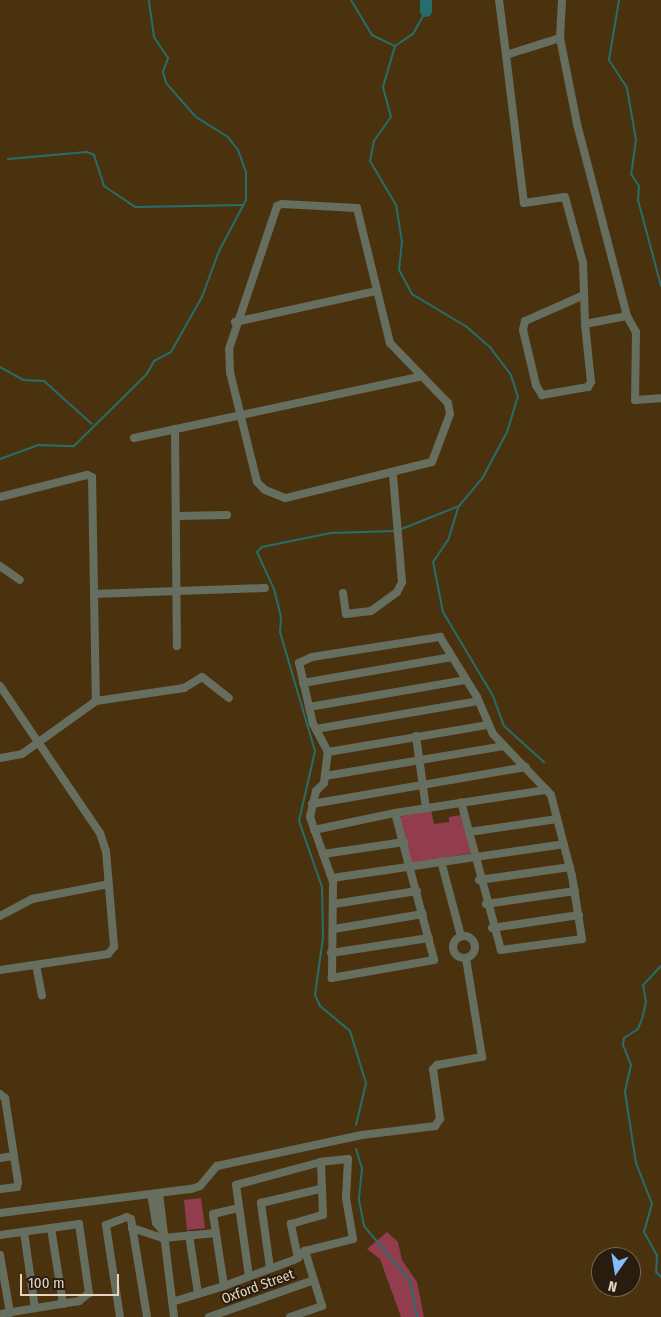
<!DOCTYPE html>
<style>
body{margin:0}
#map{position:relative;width:661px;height:1317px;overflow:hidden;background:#4b320f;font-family:"Fira Sans Condensed",sans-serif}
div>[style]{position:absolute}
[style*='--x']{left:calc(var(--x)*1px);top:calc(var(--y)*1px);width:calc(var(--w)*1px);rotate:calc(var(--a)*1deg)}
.green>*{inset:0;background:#913d4d}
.stream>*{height:2px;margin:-1px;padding:0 1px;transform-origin:1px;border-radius:1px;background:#256e6b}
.river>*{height:12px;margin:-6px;padding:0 6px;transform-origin:6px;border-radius:6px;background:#256e6b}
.minor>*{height:8px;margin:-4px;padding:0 4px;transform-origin:4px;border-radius:4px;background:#666f5f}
.minor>.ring{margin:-4px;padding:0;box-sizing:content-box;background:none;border:8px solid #666f5f;border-radius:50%}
span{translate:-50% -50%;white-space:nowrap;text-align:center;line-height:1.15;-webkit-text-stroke:4px #281c0e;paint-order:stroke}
.street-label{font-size:14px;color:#e4d4c2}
.north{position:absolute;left:591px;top:1247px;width:50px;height:50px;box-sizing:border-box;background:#281c0e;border:1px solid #736656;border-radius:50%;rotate:193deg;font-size:14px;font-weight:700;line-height:20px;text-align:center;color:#e4d4c2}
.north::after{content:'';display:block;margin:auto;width:18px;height:22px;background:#82bcfa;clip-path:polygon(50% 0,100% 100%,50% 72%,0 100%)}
.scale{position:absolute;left:20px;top:1274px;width:99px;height:22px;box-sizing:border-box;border:2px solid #e4d4c2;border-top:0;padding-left:6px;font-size:15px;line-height:18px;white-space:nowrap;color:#e4d4c2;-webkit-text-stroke:4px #281c0e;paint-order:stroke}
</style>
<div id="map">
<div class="green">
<div style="clip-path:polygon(431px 810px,434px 824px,449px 822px,449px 817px,461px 815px,471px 853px,412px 864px,399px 817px)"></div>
<div style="clip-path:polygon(201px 1198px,205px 1228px,187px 1230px,184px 1200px)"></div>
<div style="clip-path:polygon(387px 1232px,398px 1242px,402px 1260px,417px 1282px,424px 1317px,401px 1317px,380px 1259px,367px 1249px)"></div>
</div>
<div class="stream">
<div style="--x:351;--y:0;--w:41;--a:59"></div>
<div style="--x:372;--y:35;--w:25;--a:26"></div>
<div style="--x:619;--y:0;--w:61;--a:99.5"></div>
<div style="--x:609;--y:60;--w:33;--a:57"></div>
<div style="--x:627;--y:88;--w:53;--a:80.2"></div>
<div style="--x:636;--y:140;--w:34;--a:98"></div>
<div style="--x:631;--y:174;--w:14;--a:56"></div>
<div style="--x:639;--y:186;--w:14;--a:94"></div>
<div style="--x:638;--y:200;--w:89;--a:75"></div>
<div style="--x:8;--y:159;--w:79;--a:-5.1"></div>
<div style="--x:87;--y:152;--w:8;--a:23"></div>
<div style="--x:94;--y:155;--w:33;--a:72"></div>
<div style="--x:104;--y:186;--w:37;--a:34"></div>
<div style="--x:135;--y:207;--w:108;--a:-1.1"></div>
<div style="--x:0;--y:367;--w:26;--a:29"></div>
<div style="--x:23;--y:380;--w:21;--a:3"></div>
<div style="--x:44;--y:381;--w:64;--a:41.9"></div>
<div style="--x:0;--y:459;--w:40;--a:-20.2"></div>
<div style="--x:38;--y:445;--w:36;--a:2"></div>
<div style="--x:74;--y:446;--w:101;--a:-44.6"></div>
<div style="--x:146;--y:375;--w:16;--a:-60"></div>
<div style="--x:154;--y:361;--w:19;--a:-28"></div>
<div style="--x:171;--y:352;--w:63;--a:-60.6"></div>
<div style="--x:202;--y:297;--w:49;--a:-69.7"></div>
<div style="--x:219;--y:251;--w:58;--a:-62.1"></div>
<div style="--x:246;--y:200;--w:28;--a:-90"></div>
<div style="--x:246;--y:172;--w:23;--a:-110"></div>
<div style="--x:238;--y:150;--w:16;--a:-128"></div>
<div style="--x:228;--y:137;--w:39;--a:-148"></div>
<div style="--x:195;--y:116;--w:44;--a:-131.3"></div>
<div style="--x:166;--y:83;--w:11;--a:-105"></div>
<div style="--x:163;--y:72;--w:15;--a:-70"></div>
<div style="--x:168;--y:58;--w:25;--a:-124"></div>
<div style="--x:154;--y:37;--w:37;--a:-98"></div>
<div style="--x:458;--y:508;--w:34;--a:107"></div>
<div style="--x:448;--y:540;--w:27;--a:124"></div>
<div style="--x:433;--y:562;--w:51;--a:78.7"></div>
<div style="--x:443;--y:612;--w:98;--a:59.2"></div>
<div style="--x:493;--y:696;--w:32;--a:70"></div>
<div style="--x:504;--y:726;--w:54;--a:42"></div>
<div style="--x:399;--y:530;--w:65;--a:-21.8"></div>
<div style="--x:459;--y:506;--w:35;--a:-50"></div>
<div style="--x:482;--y:479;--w:53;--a:-62"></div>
<div style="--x:507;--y:432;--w:37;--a:-73"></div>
<div style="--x:518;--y:397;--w:23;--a:-108"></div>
<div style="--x:511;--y:375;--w:34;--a:-127"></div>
<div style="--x:491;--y:348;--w:32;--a:-139"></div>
<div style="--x:467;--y:327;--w:64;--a:-149"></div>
<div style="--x:412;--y:294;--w:27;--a:-118"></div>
<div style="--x:399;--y:270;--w:28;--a:-84"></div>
<div style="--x:402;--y:242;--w:37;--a:-99"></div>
<div style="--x:396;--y:205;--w:51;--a:-120.6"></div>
<div style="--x:370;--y:161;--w:20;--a:-79"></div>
<div style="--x:374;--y:141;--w:29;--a:-55"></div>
<div style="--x:391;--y:117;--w:31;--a:-105"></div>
<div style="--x:383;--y:87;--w:43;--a:-73.7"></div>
<div style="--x:395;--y:46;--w:22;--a:-34"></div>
<div style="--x:413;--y:34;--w:26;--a:-61"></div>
<div style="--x:661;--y:966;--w:26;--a:133"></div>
<div style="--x:643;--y:985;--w:17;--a:80"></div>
<div style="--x:646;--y:1002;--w:17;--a:103"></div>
<div style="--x:642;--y:1019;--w:11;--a:112"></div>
<div style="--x:638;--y:1029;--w:17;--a:147"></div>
<div style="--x:624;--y:1038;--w:7;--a:98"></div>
<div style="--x:623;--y:1045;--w:22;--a:68"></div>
<div style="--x:631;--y:1065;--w:28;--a:103"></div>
<div style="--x:625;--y:1092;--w:72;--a:81.2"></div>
<div style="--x:636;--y:1163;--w:44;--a:68.7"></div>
<div style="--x:652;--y:1204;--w:29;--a:106"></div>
<div style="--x:644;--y:1232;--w:26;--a:61"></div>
<div style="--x:657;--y:1255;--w:17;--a:93"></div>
<div style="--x:656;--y:1272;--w:7;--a:45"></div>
<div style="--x:356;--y:1125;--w:43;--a:-76.6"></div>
<div style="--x:366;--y:1083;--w:54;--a:-107.1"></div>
<div style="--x:350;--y:1031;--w:39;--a:-140"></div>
<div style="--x:320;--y:1006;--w:12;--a:-114"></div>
<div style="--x:315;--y:995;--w:59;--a:-82.1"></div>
<div style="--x:323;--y:937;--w:50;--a:-91.1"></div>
<div style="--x:322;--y:887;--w:70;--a:-109.2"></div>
<div style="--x:299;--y:821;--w:72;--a:-77.1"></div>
<div style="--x:315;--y:751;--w:124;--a:-106.4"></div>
<div style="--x:280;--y:632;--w:15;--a:-86"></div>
<div style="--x:281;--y:617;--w:29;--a:-104"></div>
<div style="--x:274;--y:589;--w:41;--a:-114.7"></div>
<div style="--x:257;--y:552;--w:7;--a:-45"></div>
<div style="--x:262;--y:547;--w:70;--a:-11.5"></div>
<div style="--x:331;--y:533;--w:64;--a:-1.8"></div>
<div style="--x:356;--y:1149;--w:21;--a:73"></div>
<div style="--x:362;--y:1169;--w:31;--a:96"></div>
<div style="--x:359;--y:1200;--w:26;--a:79"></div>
<div style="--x:364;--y:1226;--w:72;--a:50.1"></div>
<div style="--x:410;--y:1281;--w:37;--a:79"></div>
</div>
<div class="river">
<div style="--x:426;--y:0;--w:11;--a:90"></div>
</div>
<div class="minor">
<div style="--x:499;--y:0;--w:55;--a:82.7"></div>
<div style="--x:506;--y:55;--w:57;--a:-17.5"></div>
<div style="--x:562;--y:0;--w:38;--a:93"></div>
<div style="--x:560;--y:38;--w:88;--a:78.8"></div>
<div style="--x:577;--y:124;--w:198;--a:75.4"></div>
<div style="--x:627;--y:316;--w:18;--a:61"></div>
<div style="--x:636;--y:332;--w:68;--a:90.8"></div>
<div style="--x:635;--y:400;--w:26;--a:-4"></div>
<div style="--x:506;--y:55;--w:149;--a:83.1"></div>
<div style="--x:524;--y:203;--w:41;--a:-8.3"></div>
<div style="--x:565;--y:197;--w:68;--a:74.7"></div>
<div style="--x:583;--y:263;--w:61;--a:88.1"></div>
<div style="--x:585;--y:324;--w:43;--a:-10.8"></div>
<div style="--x:282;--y:204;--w:75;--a:3.1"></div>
<div style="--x:357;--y:208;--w:139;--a:76.3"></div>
<div style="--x:390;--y:343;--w:83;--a:46"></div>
<div style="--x:448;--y:403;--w:11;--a:80"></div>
<div style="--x:450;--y:414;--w:51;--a:110.6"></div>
<div style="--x:432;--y:462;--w:151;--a:166.2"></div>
<div style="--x:285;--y:498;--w:22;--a:-158"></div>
<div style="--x:265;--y:490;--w:11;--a:-135"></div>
<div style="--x:257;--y:482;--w:113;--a:-103.8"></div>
<div style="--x:230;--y:372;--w:23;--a:-92"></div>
<div style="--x:229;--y:349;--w:151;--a:-71.4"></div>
<div style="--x:277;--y:206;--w:5;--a:-22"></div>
<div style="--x:584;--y:295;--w:64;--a:156.2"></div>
<div style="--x:525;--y:321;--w:9;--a:103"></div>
<div style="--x:523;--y:330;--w:57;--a:76.7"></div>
<div style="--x:536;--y:385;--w:12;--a:59"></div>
<div style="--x:542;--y:395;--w:47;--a:-9.9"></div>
<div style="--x:588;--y:387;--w:6;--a:-59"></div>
<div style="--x:591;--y:382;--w:58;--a:-95.9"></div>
<div style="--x:235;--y:322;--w:144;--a:-12.4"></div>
<div style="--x:175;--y:429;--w:217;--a:89.5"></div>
<div style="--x:134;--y:438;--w:291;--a:-12.1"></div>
<div style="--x:0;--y:497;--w:90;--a:-14.2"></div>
<div style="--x:87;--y:475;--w:5;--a:22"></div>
<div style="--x:92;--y:477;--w:224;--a:89"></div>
<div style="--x:176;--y:516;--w:51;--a:-1.1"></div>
<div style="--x:0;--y:566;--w:24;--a:35"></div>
<div style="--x:343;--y:593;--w:21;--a:82"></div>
<div style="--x:346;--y:614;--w:25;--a:-7"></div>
<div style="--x:371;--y:611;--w:32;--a:-36"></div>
<div style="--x:397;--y:592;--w:11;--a:-63"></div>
<div style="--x:402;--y:582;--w:107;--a:-94.8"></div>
<div style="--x:94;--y:594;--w:171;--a:-2"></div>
<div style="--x:303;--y:683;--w:151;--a:-9.9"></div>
<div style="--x:0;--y:686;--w:178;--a:55.8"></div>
<div style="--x:100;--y:833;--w:19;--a:72"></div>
<div style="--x:106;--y:851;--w:96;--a:85.2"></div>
<div style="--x:114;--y:947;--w:9;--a:131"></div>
<div style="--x:108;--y:954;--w:109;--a:171.6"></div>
<div style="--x:309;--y:707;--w:158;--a:-9.8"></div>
<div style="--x:316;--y:729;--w:164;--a:-9.8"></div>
<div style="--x:416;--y:736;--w:73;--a:82.1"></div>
<div style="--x:328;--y:752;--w:161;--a:-9.6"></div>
<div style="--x:0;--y:758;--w:22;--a:-10"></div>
<div style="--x:22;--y:754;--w:91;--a:-35.6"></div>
<div style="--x:96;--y:701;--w:89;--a:-8.4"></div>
<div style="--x:184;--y:688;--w:21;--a:-31"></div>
<div style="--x:202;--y:677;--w:34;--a:38"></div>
<div style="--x:325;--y:776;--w:181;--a:-9.5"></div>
<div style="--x:312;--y:804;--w:217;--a:-9.8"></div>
<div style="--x:395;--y:813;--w:152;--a:75.1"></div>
<div style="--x:434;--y:960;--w:104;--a:170"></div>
<div style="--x:332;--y:978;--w:96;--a:-89.4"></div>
<div style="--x:333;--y:882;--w:69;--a:-109.5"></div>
<div style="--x:310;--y:817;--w:27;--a:-77"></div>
<div style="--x:316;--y:791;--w:11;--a:-45"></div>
<div style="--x:324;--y:783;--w:31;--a:-83"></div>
<div style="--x:328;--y:752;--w:32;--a:-118"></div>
<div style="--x:313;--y:724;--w:63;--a:-102.9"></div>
<div style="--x:299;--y:663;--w:14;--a:-25"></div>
<div style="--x:312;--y:657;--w:130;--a:-8.9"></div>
<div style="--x:440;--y:637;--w:70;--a:58.3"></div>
<div style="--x:477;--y:697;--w:40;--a:66.6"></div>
<div style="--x:493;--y:734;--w:84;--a:46.4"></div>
<div style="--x:551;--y:795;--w:84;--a:75.5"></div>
<div style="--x:572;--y:876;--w:64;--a:81"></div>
<div style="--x:582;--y:939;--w:82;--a:172.3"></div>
<div style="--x:501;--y:950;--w:153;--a:-105.1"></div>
<div style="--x:314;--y:830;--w:83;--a:-11.9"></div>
<div style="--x:395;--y:813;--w:153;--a:-8.7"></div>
<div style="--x:469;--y:832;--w:89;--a:-8.4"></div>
<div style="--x:323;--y:854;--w:82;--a:-8.4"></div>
<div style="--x:441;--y:861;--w:78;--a:75.1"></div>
<div style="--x:332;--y:878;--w:234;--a:-8.3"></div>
<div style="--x:479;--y:880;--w:92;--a:-8.1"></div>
<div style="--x:334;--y:904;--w:84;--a:-8.9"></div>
<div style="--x:486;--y:904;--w:90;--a:-8.3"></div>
<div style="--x:0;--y:916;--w:36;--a:-28"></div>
<div style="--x:32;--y:899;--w:78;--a:-11"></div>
<div style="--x:492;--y:928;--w:88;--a:-8.5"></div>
<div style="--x:334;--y:929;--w:90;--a:-9.6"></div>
<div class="ring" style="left:453px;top:936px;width:14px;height:14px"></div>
<div style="--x:331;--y:953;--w:99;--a:-8.7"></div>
<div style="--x:36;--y:965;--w:31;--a:79"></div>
<div style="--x:0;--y:1094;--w:6;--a:39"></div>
<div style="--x:5;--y:1098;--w:85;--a:81.2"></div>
<div style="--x:18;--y:1182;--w:5;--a:101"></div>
<div style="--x:17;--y:1187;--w:17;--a:173"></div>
<div style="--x:0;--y:1158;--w:14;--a:-8"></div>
<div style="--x:159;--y:1193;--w:125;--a:83.1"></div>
<div style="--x:151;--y:1194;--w:29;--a:80"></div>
<div style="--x:156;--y:1223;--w:9;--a:49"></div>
<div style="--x:0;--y:1213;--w:193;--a:-7.2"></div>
<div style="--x:191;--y:1189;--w:9;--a:-18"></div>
<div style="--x:200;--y:1186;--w:26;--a:-50"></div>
<div style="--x:217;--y:1166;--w:148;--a:-12.1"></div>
<div style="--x:362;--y:1135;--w:74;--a:-7"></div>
<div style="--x:435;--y:1126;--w:9;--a:-54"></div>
<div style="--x:440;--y:1119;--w:50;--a:-98"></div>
<div style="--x:433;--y:1069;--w:6;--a:-45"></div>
<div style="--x:437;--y:1065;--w:46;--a:-10.1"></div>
<div style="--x:482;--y:1057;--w:100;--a:-99.2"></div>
<div style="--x:51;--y:1228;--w:77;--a:81"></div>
<div style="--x:132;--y:1228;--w:33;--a:18"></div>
<div style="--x:163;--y:1238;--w:53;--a:-5.4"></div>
<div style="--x:24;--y:1232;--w:77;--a:81.8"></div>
<div style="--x:0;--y:1235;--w:80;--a:-7.9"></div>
<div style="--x:79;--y:1224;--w:70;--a:81.8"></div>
<div style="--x:89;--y:1293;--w:13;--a:141"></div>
<div style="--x:79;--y:1301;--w:80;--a:170.7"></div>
<div style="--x:189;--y:1235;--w:59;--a:81.2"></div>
<div style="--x:0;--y:1255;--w:59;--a:80.2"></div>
<div style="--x:298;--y:1258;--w:35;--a:-102"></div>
<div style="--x:291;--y:1224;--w:33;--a:-16"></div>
<div style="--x:323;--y:1215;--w:53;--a:-92.2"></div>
<div style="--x:270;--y:1268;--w:66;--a:-97.9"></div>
<div style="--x:261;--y:1203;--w:61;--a:-13.3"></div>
<div style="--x:224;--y:1286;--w:73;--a:-98.7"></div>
<div style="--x:213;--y:1214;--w:26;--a:-13"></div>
<div style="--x:172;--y:1302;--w:54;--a:-17.1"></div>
<div style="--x:224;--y:1286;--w:75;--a:-20.4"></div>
<div style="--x:294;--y:1260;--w:14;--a:-39"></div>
<div style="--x:305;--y:1251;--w:49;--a:-14"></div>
<div style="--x:353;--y:1239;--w:42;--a:-99.7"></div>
<div style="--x:346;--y:1198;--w:39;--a:-87"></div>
<div style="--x:348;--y:1159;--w:27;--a:174"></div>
<div style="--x:321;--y:1162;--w:88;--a:164.9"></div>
<div style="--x:236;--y:1185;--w:92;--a:81.9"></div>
<div style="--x:120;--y:1317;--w:93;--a:-98.7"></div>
<div style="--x:106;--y:1225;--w:22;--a:-21"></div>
<div style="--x:127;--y:1217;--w:4;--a:27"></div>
<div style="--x:131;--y:1219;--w:99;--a:80.7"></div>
<div style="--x:209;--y:1317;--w:111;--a:-19.4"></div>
<div style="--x:290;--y:1317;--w:34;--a:-19"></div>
<div style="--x:322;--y:1306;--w:58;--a:-107.2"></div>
</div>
<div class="street-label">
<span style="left:258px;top:1287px;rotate:-20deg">Oxford Street</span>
</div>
<div class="north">N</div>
<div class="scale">100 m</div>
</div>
